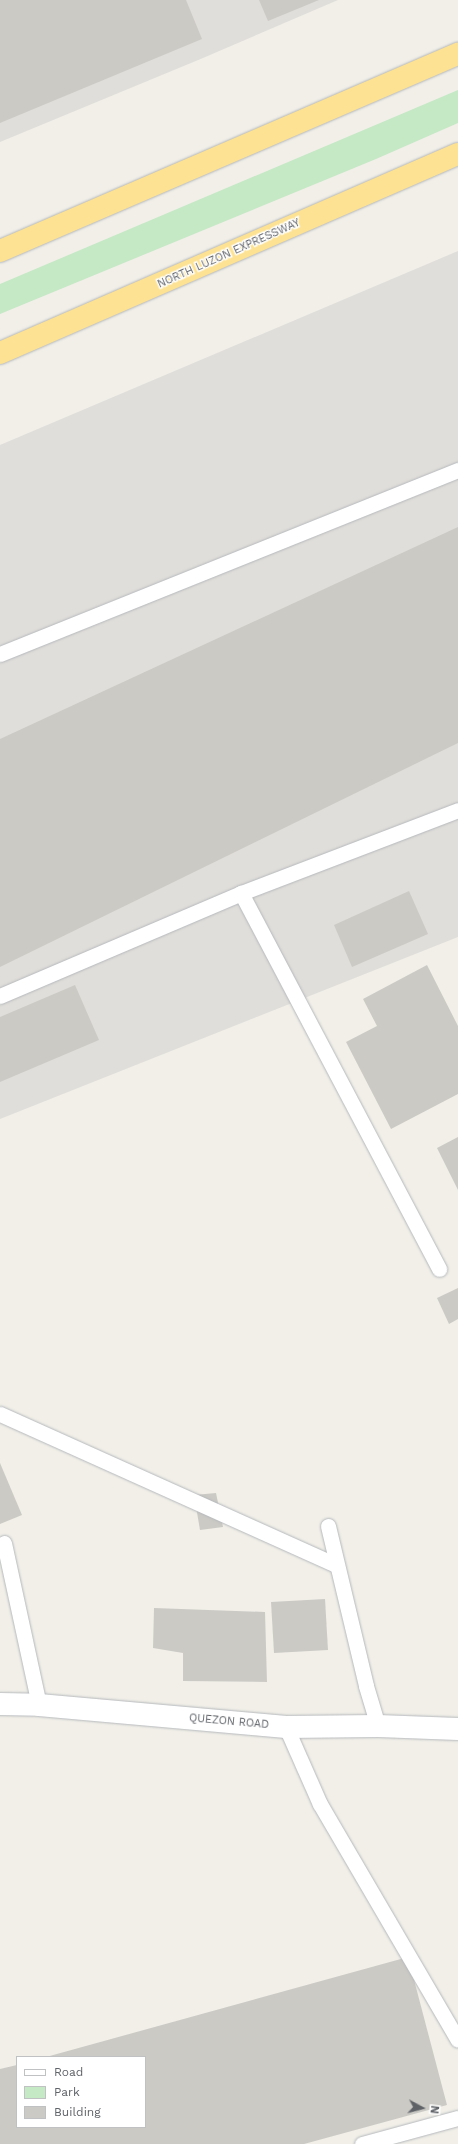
<!DOCTYPE html>
<style>
body{margin:0}
#map{position:relative;width:458px;height:2144px;overflow:hidden;background:#f1efe8;font-family:"Work Sans",sans-serif}
div>[style]{position:absolute}
[style*='--x']{left:calc(var(--x)*1px);top:calc(var(--y)*1px);width:calc(var(--w)*1px);rotate:calc(var(--a)*1deg)}
.industrial>*{inset:0;background:#e0deda}
.green>*{inset:0;background:#c5e8c5}
.building>*{inset:0;background:#cccac5}
.roads{filter:drop-shadow(0 0 1px #b5b8bc) drop-shadow(0 0 1px #b5b8bc)}
.service>*{height:15px;margin:-7.5px;padding:0 7.5px;transform-origin:7.5px;border-radius:7.5px;background:#fff}
.secondary>*{height:22px;margin:-11px;padding:0 11px;transform-origin:11px;border-radius:11px;background:#fff}
.motorway>*{height:22px;margin:-11px;padding:0 11px;transform-origin:11px;border-radius:11px;background:#fde293}
span{translate:-50% -50%;white-space:nowrap;text-align:center;line-height:1.15;-webkit-text-stroke:3px #fff;paint-order:stroke}
.street-label{font-size:11px;color:#5f6368}
.legend{position:absolute;left:16px;top:2056px;width:130px;height:72px;box-sizing:border-box;background:#fff;border:1px solid #bfc1c3;margin:0;padding:5px 7px;list-style:none;font-size:12px;color:#5f6368}
.legend li{display:flex;align-items:center;gap:8px;height:20px}
.legend b{width:20px;border:1px solid #bfc1c3}
.north{position:absolute;left:402px;top:2088px;width:40px;height:40px;-webkit-text-stroke:3px #fff;paint-order:stroke;rotate:97deg;font-size:11px;font-weight:700;line-height:16px;text-align:center;color:#5f6368}
.north::after{content:'';display:block;margin:auto;width:14px;height:18px;background:#5f6368;clip-path:polygon(50% 0,100% 100%,50% 72%,0 100%)}
</style>
<div id="map">
<div class="industrial">
<div style="clip-path:polygon(0 0,338px 0,203px 58px,0 142px)"></div>
<div style="clip-path:polygon(458px 251px,458px 937px,0 1119px,0 445px)"></div>
</div>
<div class="green">
<div style="clip-path:polygon(458px 90px,458px 123px,376px 159px,0 314px,0 284px)"></div>
</div>
<div class="building">
<div style="clip-path:polygon(0 0,186px 0,202px 39px,0 123px)"></div>
<div style="clip-path:polygon(259px 0,319px 0,268px 21px)"></div>
<div style="clip-path:polygon(458px 527px,458px 743px,0 967px,0 739px)"></div>
<div style="clip-path:polygon(409px 891px,428px 934px,352px 967px,334px 925px)"></div>
<div style="clip-path:polygon(427px 965px,458px 1026px,458px 1094px,391px 1129px,346px 1042px,377px 1026px,363px 999px)"></div>
<div style="clip-path:polygon(75px 985px,99px 1040px,0 1082px,0 1017px)"></div>
<div style="clip-path:polygon(458px 1137px,458px 1190px,437px 1148px)"></div>
<div style="clip-path:polygon(458px 1288px,458px 1319px,449px 1324px,437px 1298px)"></div>
<div style="clip-path:polygon(0 1463px,22px 1515px,0 1524px)"></div>
<div style="clip-path:polygon(216px 1493px,223px 1527px,200px 1530px,194px 1495px)"></div>
<div style="clip-path:polygon(325px 1599px,328px 1650px,274px 1653px,271px 1602px)"></div>
<div style="clip-path:polygon(154px 1608px,265px 1612px,267px 1682px,183px 1681px,183px 1653px,153px 1648px)"></div>
<div style="clip-path:polygon(408px 1957px,447px 2105px,304px 2144px,0 2144px,0 2069px,17px 2065px,17px 2127px,145px 2127px,145px 2057px,46px 2057px)"></div>
</div>
<div class="roads">
<div class="service">
<div style="--x:0;--y:654;--w:494;--a:-21.9"></div>
<div style="--x:241;--y:893;--w:425;--a:62.2"></div>
<div style="--x:0;--y:996;--w:262;--a:-23.1"></div>
<div style="--x:241;--y:893;--w:232;--a:-20.9"></div>
<div style="--x:0;--y:1414;--w:368;--a:24.2"></div>
<div style="--x:328;--y:1526;--w:164;--a:76.6"></div>
<div style="--x:366;--y:1686;--w:42;--a:73.3"></div>
<div style="--x:4;--y:1543;--w:166;--a:77.8"></div>
<div style="--x:286;--y:1727;--w:84;--a:66.2"></div>
<div style="--x:320;--y:1804;--w:273;--a:59.7"></div>
<div style="--x:362;--y:2144;--w:99;--a:-15.2"></div>
</div>
<div class="secondary">
<div style="--x:0;--y:1704;--w:39;--a:1"></div>
<div style="--x:39;--y:1705;--w:248;--a:5.1"></div>
<div style="--x:286;--y:1727;--w:92;--a:-0.6"></div>
<div style="--x:378;--y:1726;--w:80;--a:2.1"></div>
</div>
<div class="motorway">
<div style="--x:0;--y:251;--w:499;--a:-23.3"></div>
<div style="--x:0;--y:353;--w:499;--a:-23.5"></div>
</div>
</div>
<div class="street-label">
<span style="left:229px;top:254px;rotate:-24deg">NORTH LUZON EXPRESSWAY</span>
<span style="left:229px;top:1722px;rotate:5deg">QUEZON ROAD</span>
</div>
<ul class="legend">
<li><b style="height:5px;background:#fff"></b>Road</li>
<li><b style="height:11px;background:#c5e8c5"></b>Park</li>
<li><b style="height:11px;background:#cccac5"></b>Building</li>
</ul>
<div class="north">N</div>
</div>
